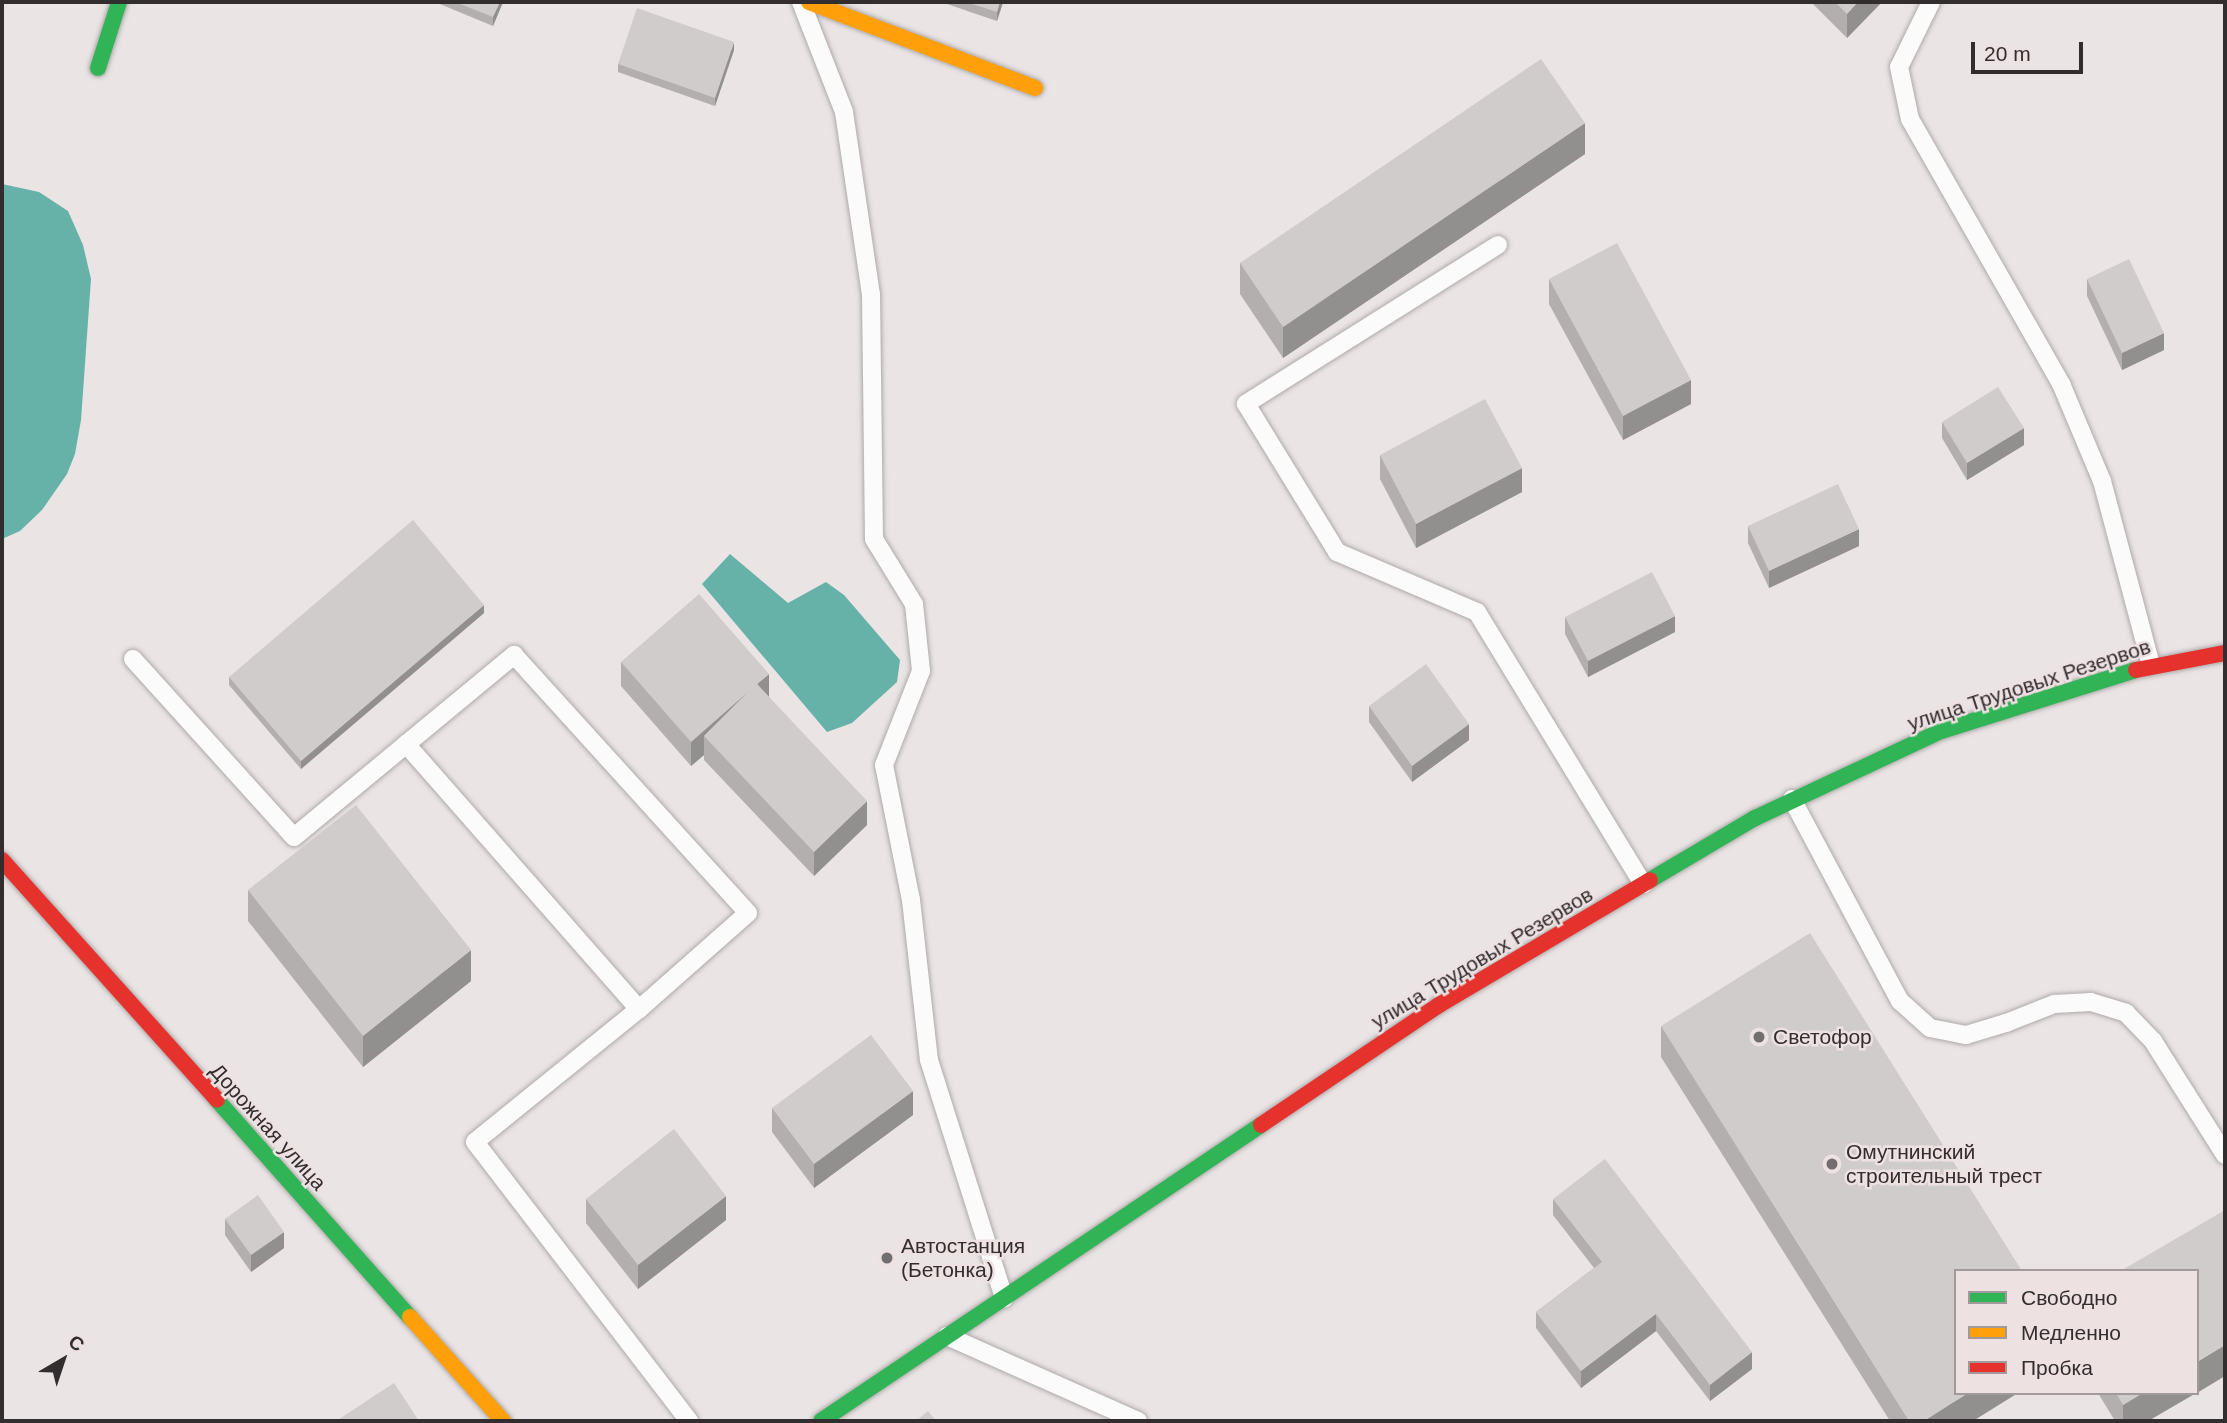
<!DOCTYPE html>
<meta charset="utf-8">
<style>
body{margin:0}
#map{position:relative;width:2227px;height:1423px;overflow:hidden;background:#eae4e4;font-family:Helvetica,sans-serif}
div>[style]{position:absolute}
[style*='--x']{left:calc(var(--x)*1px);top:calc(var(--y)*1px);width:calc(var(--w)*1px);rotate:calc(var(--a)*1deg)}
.water>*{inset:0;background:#66b2a8}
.roads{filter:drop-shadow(0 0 2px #afaaaa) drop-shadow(0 0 2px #afaaaa)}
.lane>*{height:18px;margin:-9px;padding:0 9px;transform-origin:9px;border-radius:9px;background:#fcfbfb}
.fast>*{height:16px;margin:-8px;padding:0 8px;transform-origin:8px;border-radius:8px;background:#30b455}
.slow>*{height:16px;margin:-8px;padding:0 8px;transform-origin:8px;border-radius:8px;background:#ff9f0a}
.jam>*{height:16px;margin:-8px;padding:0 8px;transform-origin:8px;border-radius:8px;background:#e5322d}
.wall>*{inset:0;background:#b3afaf}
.shaded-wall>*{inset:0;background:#928f8f}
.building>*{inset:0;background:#d0cccc}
.dots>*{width:19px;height:19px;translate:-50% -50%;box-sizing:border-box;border:4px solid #ede1e2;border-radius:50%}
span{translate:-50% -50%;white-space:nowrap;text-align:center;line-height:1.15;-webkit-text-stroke:5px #ede1e2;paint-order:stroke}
.street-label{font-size:21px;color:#322d2e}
.poi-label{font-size:21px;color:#322d2e}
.left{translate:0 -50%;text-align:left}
.frame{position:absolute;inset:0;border:4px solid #322d2e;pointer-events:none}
.legend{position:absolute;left:1954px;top:1269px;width:245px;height:126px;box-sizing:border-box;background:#ede1e2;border:2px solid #a2999a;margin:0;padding:9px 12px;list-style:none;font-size:21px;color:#322d2e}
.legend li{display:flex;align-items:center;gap:14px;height:35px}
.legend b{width:35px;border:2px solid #a2999a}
.north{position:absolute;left:28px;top:1325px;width:70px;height:70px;-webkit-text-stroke:5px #ede1e2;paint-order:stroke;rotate:39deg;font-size:19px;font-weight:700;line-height:28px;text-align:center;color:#322d2e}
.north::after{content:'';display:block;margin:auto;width:24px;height:32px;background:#322d2e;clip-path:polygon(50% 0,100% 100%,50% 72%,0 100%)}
.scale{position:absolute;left:1971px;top:42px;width:112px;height:32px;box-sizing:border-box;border:4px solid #322d2e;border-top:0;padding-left:9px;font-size:21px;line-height:24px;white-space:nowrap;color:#322d2e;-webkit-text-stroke:5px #ede1e2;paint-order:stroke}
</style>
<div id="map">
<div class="water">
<div style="clip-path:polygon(2px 184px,39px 192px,68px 211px,83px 245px,91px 279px,81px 420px,75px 454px,67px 474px,42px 510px,20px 531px,2px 539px)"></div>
<div style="clip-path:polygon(730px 554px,788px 603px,826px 582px,844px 595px,900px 660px,897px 682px,852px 723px,827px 732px,702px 584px)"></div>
</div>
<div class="roads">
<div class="lane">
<div style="--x:801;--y:2;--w:118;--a:68.6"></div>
<div style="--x:844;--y:112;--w:184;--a:81.6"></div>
<div style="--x:871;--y:294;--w:245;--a:89.3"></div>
<div style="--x:874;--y:539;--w:76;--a:58.4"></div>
<div style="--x:914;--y:604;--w:67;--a:84"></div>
<div style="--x:921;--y:671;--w:101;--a:111.5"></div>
<div style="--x:884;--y:765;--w:138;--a:78.7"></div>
<div style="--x:911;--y:900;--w:161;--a:83.6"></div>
<div style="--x:929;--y:1060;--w:250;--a:72.5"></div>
<div style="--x:1931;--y:2;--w:72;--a:116.2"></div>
<div style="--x:1899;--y:67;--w:53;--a:78.1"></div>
<div style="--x:1910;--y:119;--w:307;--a:60.3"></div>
<div style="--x:2062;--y:386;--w:103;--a:67.2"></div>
<div style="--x:2102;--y:481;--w:190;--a:75.1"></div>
<div style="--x:1498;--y:245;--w:298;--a:147.8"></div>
<div style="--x:1246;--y:404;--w:174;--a:58.4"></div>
<div style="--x:1337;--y:552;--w:152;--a:23.2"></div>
<div style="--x:1477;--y:612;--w:319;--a:58.6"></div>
<div style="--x:133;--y:659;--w:240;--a:47.9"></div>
<div style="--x:294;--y:837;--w:286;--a:-39.6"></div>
<div style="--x:514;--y:655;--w:348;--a:47.8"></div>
<div style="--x:748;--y:913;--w:145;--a:138.6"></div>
<div style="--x:639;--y:1009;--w:211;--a:141"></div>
<div style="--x:475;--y:1142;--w:352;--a:52.5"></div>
<div style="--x:406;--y:744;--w:353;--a:48.7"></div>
<div style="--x:1792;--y:799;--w:229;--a:61.9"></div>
<div style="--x:1900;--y:1001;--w:40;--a:42"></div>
<div style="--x:1930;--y:1028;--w:37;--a:11"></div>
<div style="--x:1966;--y:1035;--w:42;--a:-16.7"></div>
<div style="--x:2006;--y:1023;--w:52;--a:-21.6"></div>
<div style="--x:2054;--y:1004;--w:37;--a:-3"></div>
<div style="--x:2091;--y:1002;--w:37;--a:17"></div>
<div style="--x:2126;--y:1013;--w:39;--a:46"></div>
<div style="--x:2153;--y:1041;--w:135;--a:57.7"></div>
<div style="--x:947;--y:1336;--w:209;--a:24"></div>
</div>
<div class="fast">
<div style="--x:98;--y:68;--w:69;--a:-72.3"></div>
<div style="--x:1650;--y:880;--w:122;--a:-30.6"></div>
<div style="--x:1755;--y:818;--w:205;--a:-25.1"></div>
<div style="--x:1941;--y:731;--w:204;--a:-17.4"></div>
<div style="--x:217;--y:1100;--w:290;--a:48.4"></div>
<div style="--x:821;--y:1421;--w:530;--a:-33.93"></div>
</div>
<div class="slow">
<div style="--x:809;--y:2;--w:242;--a:20.8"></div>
<div style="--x:410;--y:1317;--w:140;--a:48.2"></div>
</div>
<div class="jam">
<div style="--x:2136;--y:670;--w:91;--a:-10.8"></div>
<div style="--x:2;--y:860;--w:322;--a:48.1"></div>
<div style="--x:1261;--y:1125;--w:215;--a:-34"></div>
<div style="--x:1439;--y:1005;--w:245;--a:-30.6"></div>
</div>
</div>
<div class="wall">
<div style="clip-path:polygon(435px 2px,503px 2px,493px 26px)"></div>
<div style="clip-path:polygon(941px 2px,1003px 2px,997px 21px)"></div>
<div style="clip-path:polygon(1811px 2px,1882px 2px,1847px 38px)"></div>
<div style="clip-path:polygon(734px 50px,715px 106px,618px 72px,618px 64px)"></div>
<div style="clip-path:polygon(1585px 154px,1283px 358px,1240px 294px,1240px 263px)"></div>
<div style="clip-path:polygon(1549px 279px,1691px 404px,1623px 440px,1549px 304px)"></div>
<div style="clip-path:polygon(2087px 279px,2164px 350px,2122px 370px,2087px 296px)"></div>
<div style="clip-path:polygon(1942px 422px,2024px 445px,1967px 480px,1942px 438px)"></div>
<div style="clip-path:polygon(1380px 455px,1522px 492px,1416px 548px,1380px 479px)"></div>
<div style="clip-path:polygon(1748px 526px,1859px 546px,1769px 588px,1748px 543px)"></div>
<div style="clip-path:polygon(484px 613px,301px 769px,229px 685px,229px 677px)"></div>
<div style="clip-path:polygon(1565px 617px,1675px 632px,1588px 677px,1565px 634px)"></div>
<div style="clip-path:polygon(621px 662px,769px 697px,867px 825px,814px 876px,704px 760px,704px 755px,691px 766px,621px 686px)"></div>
<div style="clip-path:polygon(1369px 706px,1469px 740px,1412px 782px,1369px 722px)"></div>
<div style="clip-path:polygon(248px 890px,471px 981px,363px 1067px,248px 921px)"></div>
<div style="clip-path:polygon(1661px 1026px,1973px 1421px,1890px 1421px,1661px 1057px)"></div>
<div style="clip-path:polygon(772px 1108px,913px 1115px,814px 1188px,772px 1132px)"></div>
<div style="clip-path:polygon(586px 1199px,726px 1220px,638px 1289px,586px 1223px)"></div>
<div style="clip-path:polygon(1553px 1199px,1752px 1369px,1710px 1401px,1656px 1331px,1581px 1388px,1536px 1328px,1536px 1312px,1594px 1268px,1553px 1215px)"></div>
<div style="clip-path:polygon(225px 1219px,284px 1248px,251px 1272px,225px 1235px)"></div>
<div style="clip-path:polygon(2098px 1393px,2196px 1393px,2148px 1421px,2115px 1421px)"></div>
</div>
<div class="shaded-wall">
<div style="clip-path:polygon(500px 2px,503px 2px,493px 26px,493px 17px)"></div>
<div style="clip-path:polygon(1000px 2px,1003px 2px,997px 21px,997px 12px)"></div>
<div style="clip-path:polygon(1858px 2px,1882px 2px,1847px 38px,1847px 14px)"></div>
<div style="clip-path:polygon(734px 42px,734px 50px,715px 106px,715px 98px)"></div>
<div style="clip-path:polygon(1585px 123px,1585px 154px,1283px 358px,1283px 327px)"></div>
<div style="clip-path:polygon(2164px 333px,2164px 350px,2122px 370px,2122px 353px)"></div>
<div style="clip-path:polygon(1691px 380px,1691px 404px,1623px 440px,1623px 416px)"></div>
<div style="clip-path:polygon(2024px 428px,2024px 445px,1967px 480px,1967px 463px)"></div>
<div style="clip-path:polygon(1522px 468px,1522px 492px,1416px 548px,1416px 524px)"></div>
<div style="clip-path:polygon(1859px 529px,1859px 546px,1769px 588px,1769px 571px)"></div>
<div style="clip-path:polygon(484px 605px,484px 613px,301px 769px,301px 761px)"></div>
<div style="clip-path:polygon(1675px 616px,1675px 632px,1588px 677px,1588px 661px)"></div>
<div style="clip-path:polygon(769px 674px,769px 698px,757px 684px)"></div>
<div style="clip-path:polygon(748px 692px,704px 736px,704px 755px,691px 766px,691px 742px)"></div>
<div style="clip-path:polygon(1469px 724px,1469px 740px,1412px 782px,1412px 766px)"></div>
<div style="clip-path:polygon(867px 801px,867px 825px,814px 876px,814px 852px)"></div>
<div style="clip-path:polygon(471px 950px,471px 981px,363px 1067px,363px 1036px)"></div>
<div style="clip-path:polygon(913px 1091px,913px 1115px,814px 1188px,814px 1164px)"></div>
<div style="clip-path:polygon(726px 1196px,726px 1220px,638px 1289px,638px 1265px)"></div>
<div style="clip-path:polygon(284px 1232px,284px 1248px,251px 1272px,251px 1255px)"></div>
<div style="clip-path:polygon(1656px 1314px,1656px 1331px,1581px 1388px,1581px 1371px)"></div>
<div style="clip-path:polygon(2225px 1345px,2225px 1376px,2197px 1393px,2197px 1362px)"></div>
<div style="clip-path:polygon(1752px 1352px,1752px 1369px,1710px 1401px,1710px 1385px)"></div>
<div style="clip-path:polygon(1968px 1393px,2018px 1393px,1973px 1421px,1924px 1421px)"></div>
<div style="clip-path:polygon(2143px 1393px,2196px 1393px,2148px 1421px,2123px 1421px,2123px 1405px)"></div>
</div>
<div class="building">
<div style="clip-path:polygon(455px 2px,500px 2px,493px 17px)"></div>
<div style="clip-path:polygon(966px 2px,1000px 2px,997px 12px)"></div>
<div style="clip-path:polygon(1835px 2px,1858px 2px,1847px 14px)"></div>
<div style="clip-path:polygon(637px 8px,734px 42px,715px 98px,618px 64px)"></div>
<div style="clip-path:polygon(1541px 59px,1585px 123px,1283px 327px,1240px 263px)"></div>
<div style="clip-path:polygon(1617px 243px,1691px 380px,1623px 416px,1549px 279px)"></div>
<div style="clip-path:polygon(2129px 259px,2164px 333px,2122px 353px,2087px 279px)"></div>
<div style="clip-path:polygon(1998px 387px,2024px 428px,1967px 463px,1942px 422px)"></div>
<div style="clip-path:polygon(1485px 399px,1522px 468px,1416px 524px,1380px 455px)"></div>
<div style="clip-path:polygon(1838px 484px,1859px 529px,1769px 571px,1748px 526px)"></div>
<div style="clip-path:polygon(413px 520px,484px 605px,301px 761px,229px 677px)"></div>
<div style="clip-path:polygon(1652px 572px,1675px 616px,1588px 661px,1565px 617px)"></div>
<div style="clip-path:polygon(699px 594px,769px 674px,757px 684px,867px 801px,814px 852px,704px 736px,748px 692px,691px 742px,621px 662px)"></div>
<div style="clip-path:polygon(1426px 664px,1469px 724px,1412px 766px,1369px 706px)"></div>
<div style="clip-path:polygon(356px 805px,471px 950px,363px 1036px,248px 890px)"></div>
<div style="clip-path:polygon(1810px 933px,2022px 1271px,1956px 1271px,1956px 1393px,1968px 1393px,1924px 1421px,1909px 1421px,1661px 1026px)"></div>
<div style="clip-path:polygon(871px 1035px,913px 1091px,814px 1164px,772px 1108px)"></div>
<div style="clip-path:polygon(674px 1129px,726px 1196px,638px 1265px,586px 1199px)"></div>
<div style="clip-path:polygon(1605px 1159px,1752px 1352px,1710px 1385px,1656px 1314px,1581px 1371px,1536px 1312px,1602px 1262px,1553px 1199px)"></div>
<div style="clip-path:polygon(258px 1195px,284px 1232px,251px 1255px,225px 1219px)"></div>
<div style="clip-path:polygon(2225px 1210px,2225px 1345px,2197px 1362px,2197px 1271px,2125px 1271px,2124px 1269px)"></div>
<div style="clip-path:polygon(394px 1383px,419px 1421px,336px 1421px)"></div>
<div style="clip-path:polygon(2116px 1393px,2143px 1393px,2123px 1405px)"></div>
<div style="clip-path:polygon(928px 1411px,936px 1421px,916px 1421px)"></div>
</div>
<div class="dots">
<div style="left:1759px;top:1037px;background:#726d6e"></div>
<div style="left:1832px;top:1164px;background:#726d6e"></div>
<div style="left:887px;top:1258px;background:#726d6e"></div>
</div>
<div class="street-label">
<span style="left:2029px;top:685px;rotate:-18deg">улица Трудовых Резервов</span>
<span style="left:1482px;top:958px;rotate:-31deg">улица Трудовых Резервов</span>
<span style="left:268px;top:1127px;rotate:48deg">Дорожная улица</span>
</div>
<div class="poi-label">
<span class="left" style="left:1773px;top:1037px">Светофор</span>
<span class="left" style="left:1846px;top:1164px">Омутнинский<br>строительный трест</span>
<span class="left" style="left:901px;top:1258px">Автостанция<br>(Бетонка)</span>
</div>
<div class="frame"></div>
<ul class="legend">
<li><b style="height:9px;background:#30b455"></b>Свободно</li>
<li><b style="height:9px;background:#ff9f0a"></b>Медленно</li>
<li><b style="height:9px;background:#e5322d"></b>Пробка</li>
</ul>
<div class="north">С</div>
<div class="scale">20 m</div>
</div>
